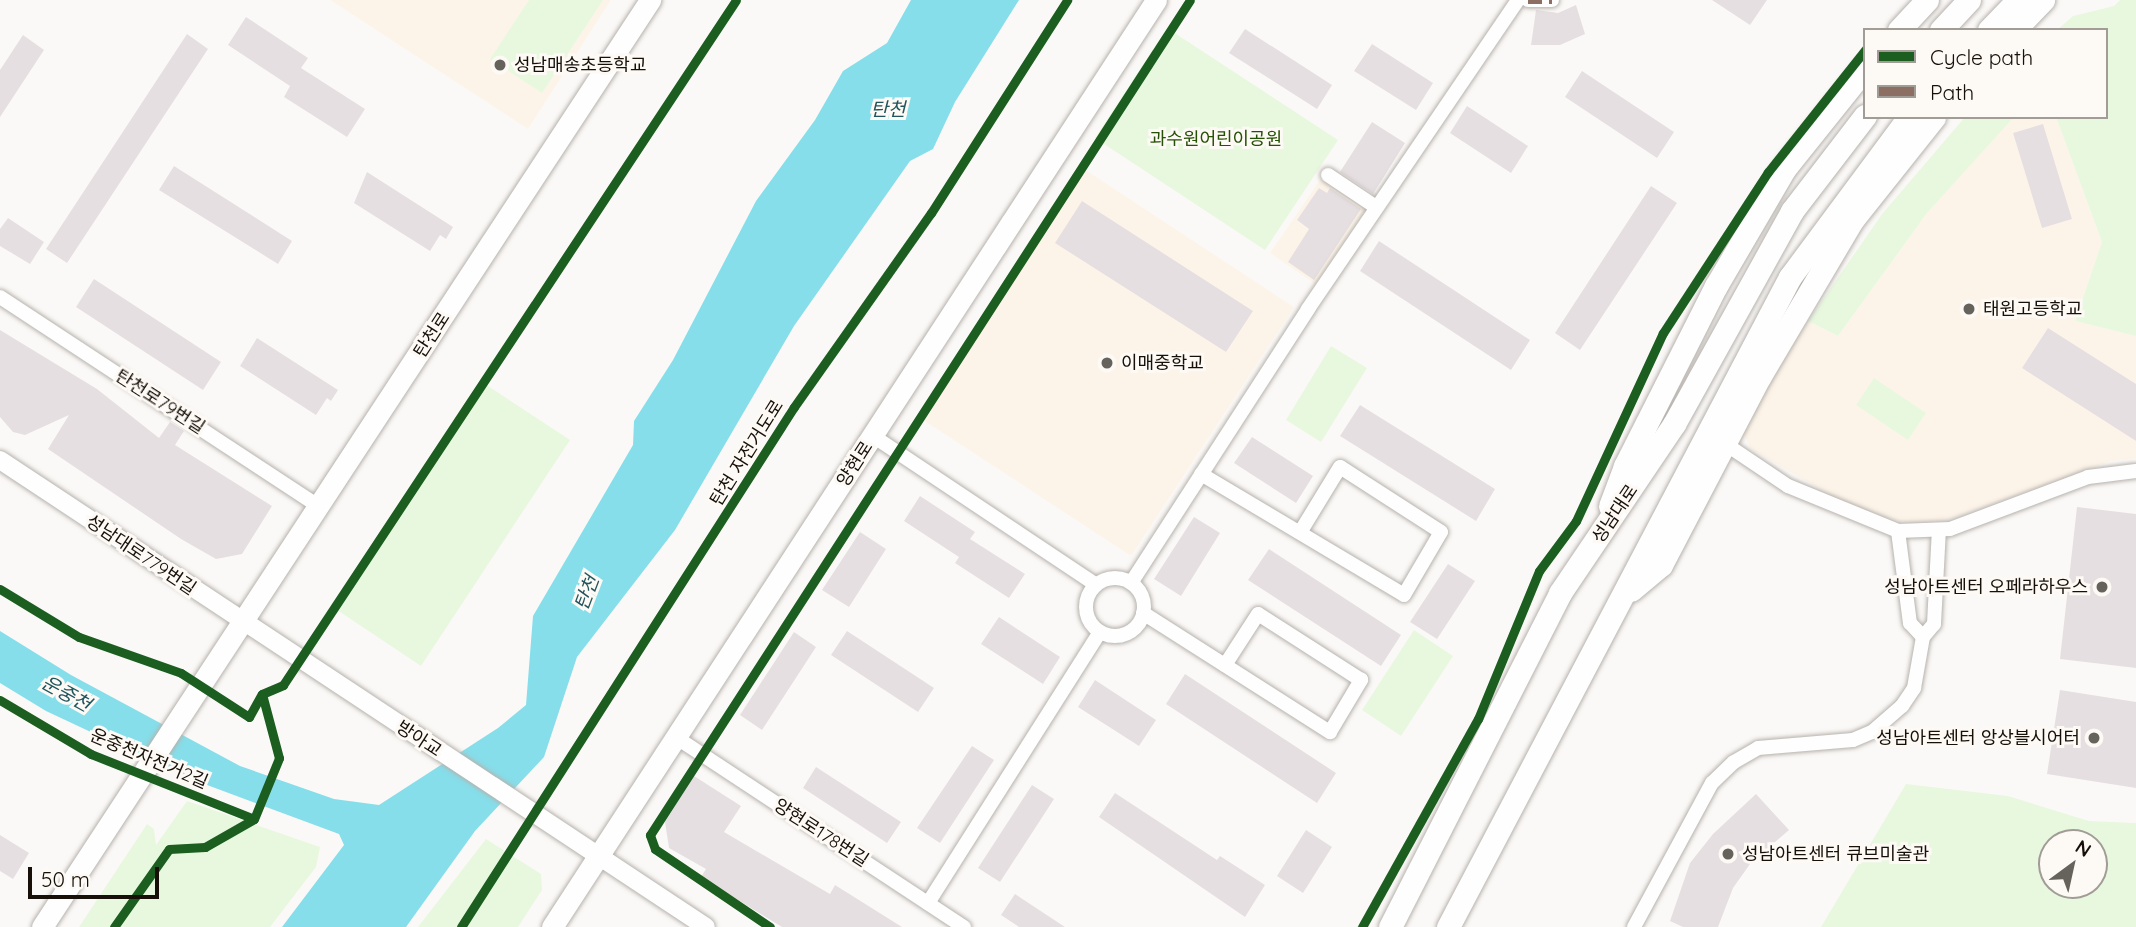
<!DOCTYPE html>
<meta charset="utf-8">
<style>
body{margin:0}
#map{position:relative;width:2136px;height:927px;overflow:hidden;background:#fbf9f7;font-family:Quicksand,"Noto Sans KR",sans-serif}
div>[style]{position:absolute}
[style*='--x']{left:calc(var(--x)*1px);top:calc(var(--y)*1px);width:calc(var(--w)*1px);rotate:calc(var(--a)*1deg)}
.built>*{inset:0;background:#fdf4e9}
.green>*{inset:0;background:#e8f8df}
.water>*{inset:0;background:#86deea}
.building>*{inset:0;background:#e6dfe1}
.roads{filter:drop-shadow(0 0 2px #b6b2ad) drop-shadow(0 0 2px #b6b2ad)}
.minor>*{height:14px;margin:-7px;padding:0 7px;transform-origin:7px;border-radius:7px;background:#fefefe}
.minor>.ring{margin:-7px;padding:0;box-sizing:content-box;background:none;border:14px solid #fefefe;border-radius:50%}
.tertiary>*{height:18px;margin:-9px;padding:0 9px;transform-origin:9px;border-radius:9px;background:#fefefe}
.secondary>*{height:21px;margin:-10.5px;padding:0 10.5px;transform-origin:10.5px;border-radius:10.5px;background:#fefefe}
.primary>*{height:23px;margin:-11.5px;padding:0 11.5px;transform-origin:11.5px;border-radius:11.5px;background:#fefefe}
.quiet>*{height:7px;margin-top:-3.5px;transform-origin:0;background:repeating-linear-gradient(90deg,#8d6e63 0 14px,transparent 0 21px)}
.cycleway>*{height:9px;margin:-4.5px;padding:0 4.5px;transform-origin:4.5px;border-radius:4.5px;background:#1b5e20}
.dots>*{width:19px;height:19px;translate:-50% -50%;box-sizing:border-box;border:4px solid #fdf9f5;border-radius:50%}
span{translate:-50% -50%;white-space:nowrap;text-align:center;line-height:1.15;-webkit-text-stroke:6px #fdf9f5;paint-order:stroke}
.poi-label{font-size:18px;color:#161008}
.left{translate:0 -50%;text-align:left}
.right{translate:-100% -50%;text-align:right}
.park-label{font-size:18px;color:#245103}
.street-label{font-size:18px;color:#161008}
.water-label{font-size:19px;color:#20555d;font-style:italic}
.legend{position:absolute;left:1863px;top:28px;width:245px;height:91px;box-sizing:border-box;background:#fdf9f5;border:2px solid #a19c96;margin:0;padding:9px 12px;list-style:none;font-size:21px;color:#161008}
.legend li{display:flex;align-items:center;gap:14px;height:35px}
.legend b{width:35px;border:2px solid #a19c96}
.north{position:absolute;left:2038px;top:829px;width:70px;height:70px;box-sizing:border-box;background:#fdf9f5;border:2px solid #a19c96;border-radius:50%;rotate:33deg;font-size:19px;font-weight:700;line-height:28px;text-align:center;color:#161008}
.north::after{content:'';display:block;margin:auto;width:24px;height:32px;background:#66625c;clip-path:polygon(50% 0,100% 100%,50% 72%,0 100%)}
.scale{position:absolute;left:28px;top:867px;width:131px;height:32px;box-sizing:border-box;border:4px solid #161008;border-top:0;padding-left:9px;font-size:21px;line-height:24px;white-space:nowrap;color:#161008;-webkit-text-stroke:5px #fdf9f5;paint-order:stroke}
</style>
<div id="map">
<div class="built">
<div style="clip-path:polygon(330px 0,611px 0,528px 129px)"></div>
<div style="clip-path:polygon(2056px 117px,2102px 242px,2075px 321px,2136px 336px,2136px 458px,2111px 461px,1945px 521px,1899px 522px,1837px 499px,1751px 449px,1739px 425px,1808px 321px,1838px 336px,1927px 213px,2010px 118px)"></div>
<div style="clip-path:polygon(1084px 169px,1294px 307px,1131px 556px,920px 418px)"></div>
<div style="clip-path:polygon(1322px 177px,1370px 209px,1318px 286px,1270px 253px)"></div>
</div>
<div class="green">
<div style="clip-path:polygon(529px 0,603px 0,542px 93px,490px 59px)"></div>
<div style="clip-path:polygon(2120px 0,2136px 0,2136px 336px,2075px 321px,2102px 242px,2056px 117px,2106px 117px,2106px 30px,2057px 30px,2073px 16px,2114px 6px)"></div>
<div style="clip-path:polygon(1167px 28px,1338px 140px,1265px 250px,1095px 138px)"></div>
<div style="clip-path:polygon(1965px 117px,2014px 117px,1927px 213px,1838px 336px,1808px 321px,1882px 214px)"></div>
<div style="clip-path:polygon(1331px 346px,1367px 368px,1321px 442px,1286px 420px)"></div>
<div style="clip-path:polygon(1874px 378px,1926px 413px,1908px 440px,1856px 405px)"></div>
<div style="clip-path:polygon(485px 384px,570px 440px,421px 666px,337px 610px)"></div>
<div style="clip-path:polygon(1414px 630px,1453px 656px,1401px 736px,1362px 710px)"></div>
<div style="clip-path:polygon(evenodd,1906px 784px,2008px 796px,2089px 821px,2136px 823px,2136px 927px,1821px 927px,1906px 784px,2052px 843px,2094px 843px,2094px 885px,2052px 885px,2052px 843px)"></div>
<div style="clip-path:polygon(187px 801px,320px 847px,316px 867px,270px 927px,79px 927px,147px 824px,154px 829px,156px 845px)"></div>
<div style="clip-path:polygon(486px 839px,541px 874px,542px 890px,518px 927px,418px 927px)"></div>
</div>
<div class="water">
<div style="clip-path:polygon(911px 0,1019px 0,955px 102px,933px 149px,910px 161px,794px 326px,675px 530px,577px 657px,544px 757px,475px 831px,406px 927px,282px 927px,344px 845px,339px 834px,191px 779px,46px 711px,0 683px,0 631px,71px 675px,240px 766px,334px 799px,379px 805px,498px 728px,526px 705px,533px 616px,633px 445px,634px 421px,673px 360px,756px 201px,815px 120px,843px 71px,887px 43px)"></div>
</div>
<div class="building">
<div style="clip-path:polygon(1712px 0,1767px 0,1750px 25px)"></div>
<div style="clip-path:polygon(1576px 5px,1585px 34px,1560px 45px,1531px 45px,1536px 10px,1558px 13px)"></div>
<div style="clip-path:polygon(246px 17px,308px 58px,301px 68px,365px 109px,347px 137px,284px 97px,290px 86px,228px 45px)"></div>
<div style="clip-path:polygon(1245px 29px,1332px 85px,1317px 109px,1229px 53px)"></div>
<div style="clip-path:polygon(187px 34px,208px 49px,67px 263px,46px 249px)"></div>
<div style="clip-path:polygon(23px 35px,44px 50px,0 117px,0 70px)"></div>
<div style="clip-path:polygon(1372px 44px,1433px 83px,1416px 110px,1354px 71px)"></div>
<div style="clip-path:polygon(1582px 71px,1674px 132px,1657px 158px,1565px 97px)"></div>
<div style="clip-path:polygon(1467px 106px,1528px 146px,1511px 173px,1450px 133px)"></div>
<div style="clip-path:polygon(1372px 122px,1405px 143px,1373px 194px,1340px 172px)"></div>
<div style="clip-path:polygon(2043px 124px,2072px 219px,2042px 228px,2013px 133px)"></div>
<div style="clip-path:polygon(174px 166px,292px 241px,278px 264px,159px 190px)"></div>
<div style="clip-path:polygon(367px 172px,453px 227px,446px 239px,440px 235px,430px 251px,354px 203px)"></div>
<div style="clip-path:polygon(1651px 186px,1677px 203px,1580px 350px,1555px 333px)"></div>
<div style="clip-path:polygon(1319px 188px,1327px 193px,1330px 188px,1361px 209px,1314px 280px,1288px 262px,1309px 229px,1297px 220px)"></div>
<div style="clip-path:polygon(1082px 201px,1253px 311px,1226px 352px,1055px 243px)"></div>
<div style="clip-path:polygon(8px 218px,44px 242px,30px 264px,0 246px,0 229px)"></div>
<div style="clip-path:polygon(1379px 241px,1530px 340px,1511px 370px,1360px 271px)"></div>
<div style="clip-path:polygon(94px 279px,221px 362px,203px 390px,76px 307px)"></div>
<div style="clip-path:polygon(2048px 328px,2136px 384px,2136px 441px,2022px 368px)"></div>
<div style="clip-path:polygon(0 330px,97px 389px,159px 438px,170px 422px,184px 431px,175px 445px,272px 506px,242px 554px,216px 559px,181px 539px,48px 449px,69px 415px,25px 435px,13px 432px,0 417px)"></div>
<div style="clip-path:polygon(257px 338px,338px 390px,331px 401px,327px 398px,316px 415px,240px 366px)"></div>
<div style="clip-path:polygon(1360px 405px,1495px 489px,1476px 521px,1340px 436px)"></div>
<div style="clip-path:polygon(1252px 437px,1313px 476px,1296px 503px,1234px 463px)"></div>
<div style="clip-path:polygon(920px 496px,975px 532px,970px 539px,1025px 574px,1009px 598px,955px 563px,959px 557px,904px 521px)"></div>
<div style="clip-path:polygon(2077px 507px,2136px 514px,2136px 668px,2060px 659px)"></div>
<div style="clip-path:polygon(1194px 517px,1220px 533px,1181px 596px,1154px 579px)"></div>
<div style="clip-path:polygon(860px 532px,886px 549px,849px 607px,822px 590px)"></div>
<div style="clip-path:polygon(1269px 549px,1401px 635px,1381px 666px,1248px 580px)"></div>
<div style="clip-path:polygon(1448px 564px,1475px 581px,1437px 639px,1410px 622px)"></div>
<div style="clip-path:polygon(999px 617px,1060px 657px,1043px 684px,981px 644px)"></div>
<div style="clip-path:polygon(847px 631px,934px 688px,918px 712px,831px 655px)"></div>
<div style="clip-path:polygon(794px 632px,816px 647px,762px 730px,740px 715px)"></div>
<div style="clip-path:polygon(1185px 674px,1336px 773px,1317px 803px,1166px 704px)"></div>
<div style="clip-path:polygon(1095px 680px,1156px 720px,1139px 746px,1078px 707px)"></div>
<div style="clip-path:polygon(2060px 690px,2136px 702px,2136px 788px,2047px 774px)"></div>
<div style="clip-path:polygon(972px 746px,994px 760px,940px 843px,917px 828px)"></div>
<div style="clip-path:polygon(816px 767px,901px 822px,887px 843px,803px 788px)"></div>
<div style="clip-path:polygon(694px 776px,741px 806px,724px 832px,830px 894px,835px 885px,902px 927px,782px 927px,701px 877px,706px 869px,669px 848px,665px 822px)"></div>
<div style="clip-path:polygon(1032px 785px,1054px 799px,1000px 882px,978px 868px)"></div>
<div style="clip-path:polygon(1115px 793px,1217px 860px,1220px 856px,1265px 885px,1245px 917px,1099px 817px)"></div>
<div style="clip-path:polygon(1756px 794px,1789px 830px,1750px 864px,1733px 888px,1718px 927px,1683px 927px,1670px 921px,1690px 863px,1713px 834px)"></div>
<div style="clip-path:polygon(1306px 830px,1332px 847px,1303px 893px,1277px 876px)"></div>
<div style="clip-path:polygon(0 835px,29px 853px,13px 879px,0 871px)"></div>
<div style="clip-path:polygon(1015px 894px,1065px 927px,1019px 927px,1001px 915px)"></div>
</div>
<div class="roads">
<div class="minor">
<div style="--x:1528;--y:0;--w:24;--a:0"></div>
<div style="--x:1328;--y:175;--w:58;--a:33.7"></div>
<div style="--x:0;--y:297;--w:383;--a:33.3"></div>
<div style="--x:873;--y:436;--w:268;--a:33.7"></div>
<div style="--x:1724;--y:443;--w:77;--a:33.9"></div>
<div style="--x:1788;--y:486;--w:119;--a:22.2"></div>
<div style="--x:1898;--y:531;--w:52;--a:-2.2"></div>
<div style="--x:1950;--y:529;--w:147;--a:-20.6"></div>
<div style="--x:2088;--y:477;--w:48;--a:-7.1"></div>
<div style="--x:1201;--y:474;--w:236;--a:30.8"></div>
<div style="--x:1404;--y:595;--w:73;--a:-59.6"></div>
<div style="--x:1441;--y:532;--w:120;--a:-147.2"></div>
<div style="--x:1340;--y:467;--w:75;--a:121.4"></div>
<div style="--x:1898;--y:531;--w:93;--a:82.6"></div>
<div style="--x:1910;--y:623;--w:19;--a:47"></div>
<div class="ring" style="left:1086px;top:578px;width:44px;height:44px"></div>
<div style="--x:1131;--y:583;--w:326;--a:-57.1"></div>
<div style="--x:1308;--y:309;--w:374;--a:-55.8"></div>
<div style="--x:1143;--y:613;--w:222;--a:32.5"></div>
<div style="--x:1330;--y:732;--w:61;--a:-59.2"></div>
<div style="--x:1361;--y:680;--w:122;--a:-147.3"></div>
<div style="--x:1258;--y:614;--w:61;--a:122.9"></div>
<div style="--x:677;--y:738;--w:344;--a:33.4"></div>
<div style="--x:928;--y:903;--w:321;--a:-57.6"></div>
<div style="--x:1634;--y:927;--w:164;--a:-61.6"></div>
<div style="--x:1712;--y:783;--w:30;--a:-44"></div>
<div style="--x:1734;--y:762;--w:28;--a:-30"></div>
<div style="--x:1758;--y:748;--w:95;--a:-4.8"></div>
<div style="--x:1853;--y:740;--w:21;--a:-23"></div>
<div style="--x:1872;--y:732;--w:40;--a:-41"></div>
<div style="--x:1902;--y:706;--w:22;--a:-56"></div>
<div style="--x:1914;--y:688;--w:52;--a:-80"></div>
<div style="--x:1923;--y:637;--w:17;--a:-50"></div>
<div style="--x:1934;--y:624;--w:94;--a:-87"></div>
</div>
<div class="tertiary">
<div style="--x:0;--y:460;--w:846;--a:33.48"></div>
</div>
<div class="secondary">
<div style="--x:42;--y:927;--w:1109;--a:-56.74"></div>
<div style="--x:552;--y:927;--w:1106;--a:-56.91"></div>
</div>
<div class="primary">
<div style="--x:1899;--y:30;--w:41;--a:-47"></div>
<div style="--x:1941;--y:30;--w:41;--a:-47"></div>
<div style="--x:1989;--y:30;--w:42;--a:-46"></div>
<div style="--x:2014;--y:30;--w:42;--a:-46"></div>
<div style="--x:1610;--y:506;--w:43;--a:-69.4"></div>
<div style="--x:1625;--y:466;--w:202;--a:-63.2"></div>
<div style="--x:1716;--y:286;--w:137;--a:-59.7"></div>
<div style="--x:1785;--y:168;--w:128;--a:-51.3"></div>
<div style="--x:1631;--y:590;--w:39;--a:-40"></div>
<div style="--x:1661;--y:565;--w:213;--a:-62.4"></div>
<div style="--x:1760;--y:376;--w:182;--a:-59.4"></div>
<div style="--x:1853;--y:219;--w:130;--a:-51.5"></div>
<div style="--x:1390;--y:927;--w:375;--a:-63"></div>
<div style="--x:1560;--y:593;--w:204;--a:-56"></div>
<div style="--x:1674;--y:424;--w:244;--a:-61"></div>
<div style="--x:1792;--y:211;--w:120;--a:-52.5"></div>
<div style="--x:1448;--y:927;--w:734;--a:-62.25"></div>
<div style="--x:1790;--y:277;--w:199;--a:-53.4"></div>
</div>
</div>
<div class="quiet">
<div style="--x:1528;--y:0;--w:24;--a:0"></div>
</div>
<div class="cycleway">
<div style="--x:0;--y:589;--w:92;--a:31.3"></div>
<div style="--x:79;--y:637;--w:108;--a:19.4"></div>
<div style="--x:181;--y:673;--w:81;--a:32.9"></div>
<div style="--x:249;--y:717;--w:26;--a:-61"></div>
<div style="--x:0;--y:700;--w:106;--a:30.7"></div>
<div style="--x:91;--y:754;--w:175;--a:21.7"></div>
<div style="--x:114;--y:927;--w:95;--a:-54.8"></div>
<div style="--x:169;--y:849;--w:36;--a:-3"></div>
<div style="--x:205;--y:847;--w:56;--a:-29.7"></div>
<div style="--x:254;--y:819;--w:66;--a:-67.7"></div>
<div style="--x:279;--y:758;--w:66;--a:-104.9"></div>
<div style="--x:262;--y:694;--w:23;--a:-23"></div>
<div style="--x:283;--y:685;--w:821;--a:-56.52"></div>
<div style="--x:461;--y:927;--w:617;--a:-57.37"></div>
<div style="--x:794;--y:407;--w:237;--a:-54.8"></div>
<div style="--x:931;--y:213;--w:253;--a:-57.4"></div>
<div style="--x:770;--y:927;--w:139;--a:-145.9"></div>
<div style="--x:655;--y:849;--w:15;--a:-110"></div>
<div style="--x:650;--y:835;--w:994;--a:-57.11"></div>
<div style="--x:1362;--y:927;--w:238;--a:-60.9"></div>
<div style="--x:1478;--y:719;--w:160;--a:-67.6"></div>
<div style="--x:1539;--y:571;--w:62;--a:-53.5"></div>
<div style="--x:1576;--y:521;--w:207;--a:-65.2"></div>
<div style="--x:1663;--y:333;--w:192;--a:-56.9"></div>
<div style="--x:1768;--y:172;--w:156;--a:-51.5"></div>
</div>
<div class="dots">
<div style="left:500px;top:65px;background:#66625c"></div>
<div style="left:1969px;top:309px;background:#66625c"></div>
<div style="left:1107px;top:363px;background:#66625c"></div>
<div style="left:2102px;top:587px;background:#66625c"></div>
<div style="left:2094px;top:738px;background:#66625c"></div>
<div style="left:1728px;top:854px;background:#66625c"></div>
</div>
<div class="poi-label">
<span class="left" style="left:514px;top:65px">성남매송초등학교</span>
<span class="left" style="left:1983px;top:309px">태원고등학교</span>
<span class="left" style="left:1121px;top:363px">이매중학교</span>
<span class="right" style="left:2088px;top:587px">성남아트센터 오페라하우스</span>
<span class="right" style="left:2080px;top:738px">성남아트센터 앙상블시어터</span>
<span class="left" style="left:1742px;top:854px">성남아트센터 큐브미술관</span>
</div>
<div class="park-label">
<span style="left:1216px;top:139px">과수원어린이공원</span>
</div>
<div class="street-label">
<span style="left:432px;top:335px;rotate:-57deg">탄천로</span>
<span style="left:160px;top:402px;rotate:33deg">탄천로79번길</span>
<span style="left:747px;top:453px;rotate:-58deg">탄천 자전거도로</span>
<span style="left:855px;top:464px;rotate:-57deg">양현로</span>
<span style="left:1615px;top:514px;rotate:-56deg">성남대로</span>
<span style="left:141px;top:555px;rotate:34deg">성남대로779번길</span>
<span style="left:419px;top:739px;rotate:33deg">방아교</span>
<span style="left:149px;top:759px;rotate:23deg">운중천자전거2길</span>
<span style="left:821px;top:833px;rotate:33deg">양현로178번길</span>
</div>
<div class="water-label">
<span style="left:888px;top:110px">탄천</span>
<span style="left:587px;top:593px;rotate:-69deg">탄천</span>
<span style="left:66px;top:694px;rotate:29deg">운중천</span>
</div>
<ul class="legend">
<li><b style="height:9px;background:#1b5e20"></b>Cycle path</li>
<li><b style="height:9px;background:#8d6e63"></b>Path</li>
</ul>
<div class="north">N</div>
<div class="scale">50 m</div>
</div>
